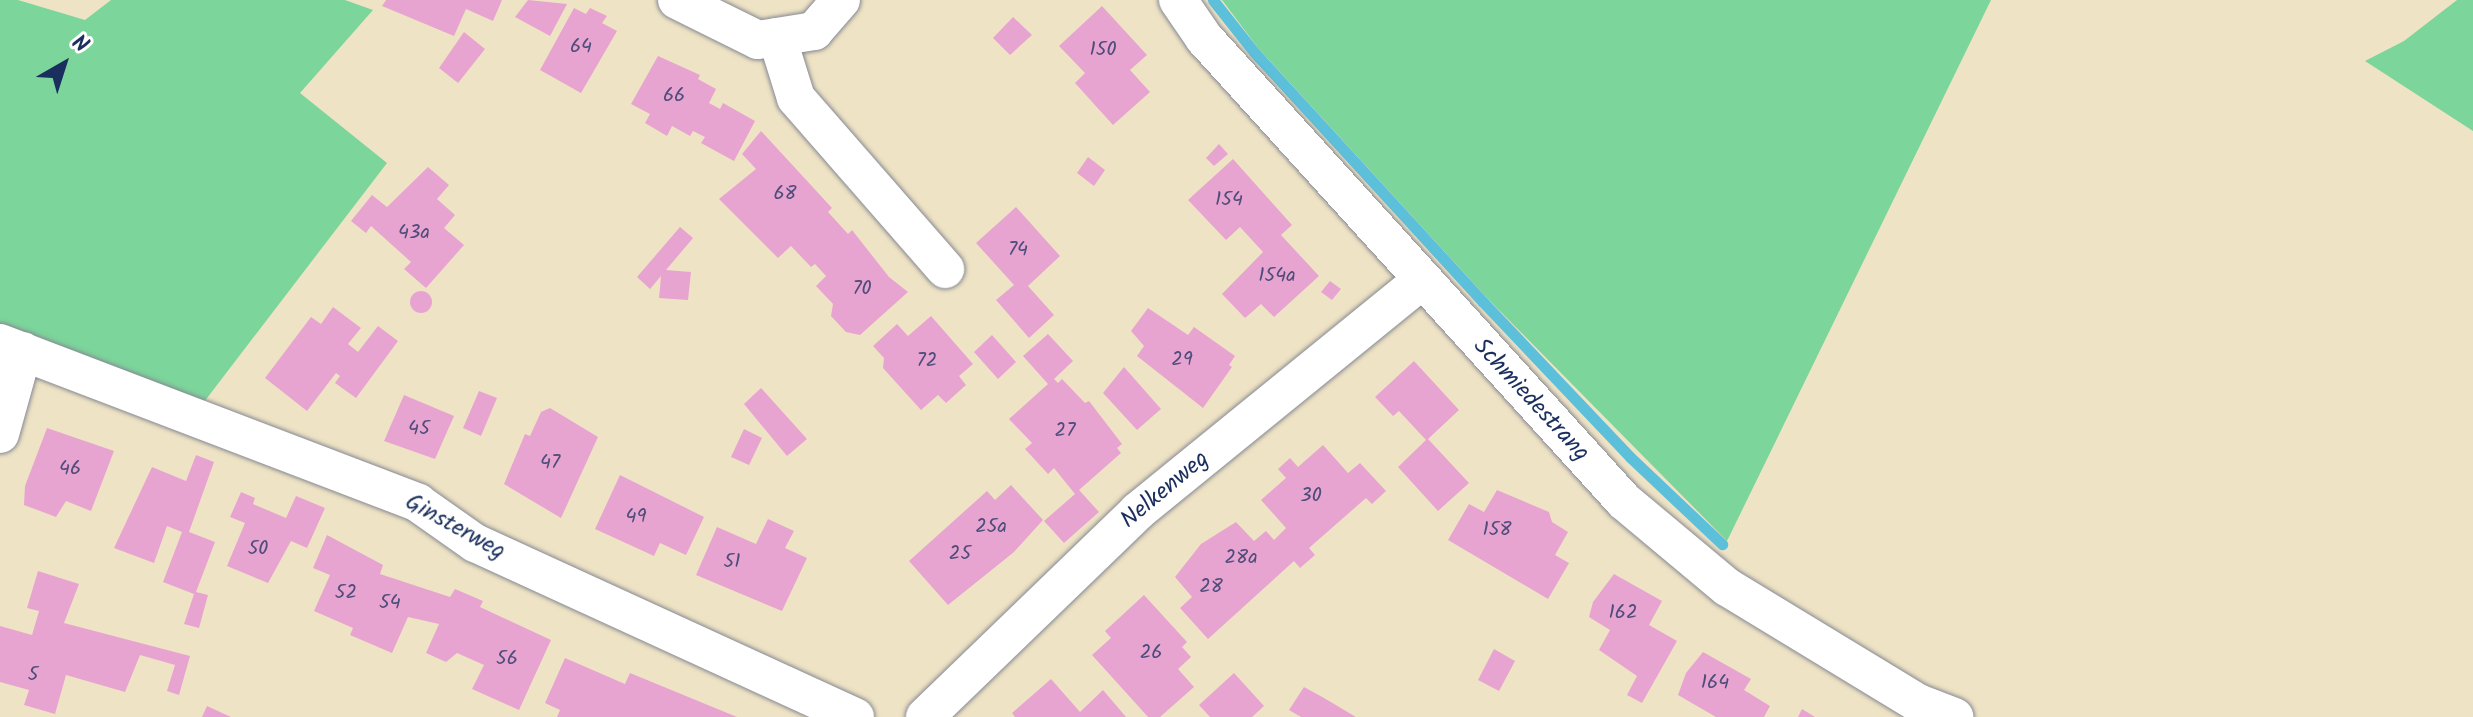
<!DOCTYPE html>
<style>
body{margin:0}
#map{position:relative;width:2473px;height:717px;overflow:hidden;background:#efe3c5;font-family:Kalam,sans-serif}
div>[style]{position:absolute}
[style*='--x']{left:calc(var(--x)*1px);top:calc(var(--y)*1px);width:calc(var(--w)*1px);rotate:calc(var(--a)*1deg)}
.green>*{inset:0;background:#7cd59b}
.stream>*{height:11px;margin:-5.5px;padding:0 5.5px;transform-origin:5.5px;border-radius:5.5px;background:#5dc0db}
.building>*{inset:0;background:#e8a4d0}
.round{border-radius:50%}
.roads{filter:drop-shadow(0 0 2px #858992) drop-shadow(0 0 2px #858992)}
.minor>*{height:38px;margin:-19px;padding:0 19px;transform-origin:19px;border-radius:19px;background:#fff}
span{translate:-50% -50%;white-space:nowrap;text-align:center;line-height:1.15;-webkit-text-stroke:6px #fff;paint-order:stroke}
.number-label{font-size:20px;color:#4e4c7a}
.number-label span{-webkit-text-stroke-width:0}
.street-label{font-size:24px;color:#1b2f5e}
.north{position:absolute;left:24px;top:24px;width:80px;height:80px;-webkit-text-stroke:6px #fff;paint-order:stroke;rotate:39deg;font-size:22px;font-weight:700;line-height:32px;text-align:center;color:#1b2f5e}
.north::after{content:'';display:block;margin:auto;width:28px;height:36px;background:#1b2f5e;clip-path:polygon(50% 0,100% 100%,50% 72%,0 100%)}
</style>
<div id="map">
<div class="green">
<div style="clip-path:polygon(0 0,18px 0,85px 20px,111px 0,345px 0,373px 10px,300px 93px,387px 163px,204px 402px,0 330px)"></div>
<div style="clip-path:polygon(1222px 0,1991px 0,1727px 541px,1488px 299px,1258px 48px)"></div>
<div style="clip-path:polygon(2457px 0,2473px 0,2473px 131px,2365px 61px,2404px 41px)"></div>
</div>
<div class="stream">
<div style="--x:1213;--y:0;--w:66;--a:51.7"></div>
<div style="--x:1254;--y:52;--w:339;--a:47.5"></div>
<div style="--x:1483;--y:302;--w:214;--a:46.5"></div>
<div style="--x:1630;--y:457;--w:127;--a:43.4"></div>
</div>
<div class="building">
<div style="clip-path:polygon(386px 0,502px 0,493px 21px,466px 9px,454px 36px,382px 6px)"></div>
<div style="clip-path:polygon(528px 0,567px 4px,550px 36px,515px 17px)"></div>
<div style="clip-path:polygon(1102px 6px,1147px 55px,1130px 70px,1150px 92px,1113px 125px,1075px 83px,1085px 73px,1059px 46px)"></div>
<div style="clip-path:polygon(574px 8px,586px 14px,590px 8px,607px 16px,602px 23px,617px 31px,581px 93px,540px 70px)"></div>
<div style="clip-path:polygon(1013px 17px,1032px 35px,1010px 55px,993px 38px)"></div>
<div style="clip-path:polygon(464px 32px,485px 49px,458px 83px,439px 68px)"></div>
<div style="clip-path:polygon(658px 56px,700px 75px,698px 79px,716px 89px,709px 103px,720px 109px,723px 103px,755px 121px,734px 161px,701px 143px,705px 137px,693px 131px,690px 136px,672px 126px,667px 136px,645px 123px,650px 114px,631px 104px)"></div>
<div style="clip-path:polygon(761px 131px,832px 208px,828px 212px,848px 234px,852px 230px,889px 277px,908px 292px,860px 335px,846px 332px,831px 316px,833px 304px,816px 286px,826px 276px,815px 264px,811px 267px,791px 246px,778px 258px,719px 199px,756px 169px,742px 154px)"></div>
<div style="clip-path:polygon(1219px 144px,1228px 154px,1214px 166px,1206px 158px)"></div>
<div style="clip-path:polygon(1088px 157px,1105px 170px,1094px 186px,1077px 173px)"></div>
<div style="clip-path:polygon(1233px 159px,1292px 225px,1281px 235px,1319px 276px,1274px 317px,1261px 304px,1245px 318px,1222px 294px,1263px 252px,1240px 227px,1226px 240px,1188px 200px)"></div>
<div style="clip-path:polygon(428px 167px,449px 185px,437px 199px,455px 215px,444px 228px,464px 245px,426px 288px,404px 269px,411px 262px,371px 226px,366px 233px,351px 221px,372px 195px,387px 207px)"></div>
<div style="clip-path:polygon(1016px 207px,1060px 256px,1028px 286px,1054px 315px,1029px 338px,996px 300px,1014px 285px,976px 243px)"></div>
<div style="clip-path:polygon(680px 227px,693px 238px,666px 270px,691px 272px,688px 300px,659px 298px,661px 276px,650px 289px,637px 277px)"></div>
<div style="clip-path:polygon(1330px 281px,1341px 289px,1332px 300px,1321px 292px)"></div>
<div class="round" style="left:410px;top:291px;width:22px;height:22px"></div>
<div style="clip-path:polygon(333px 307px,361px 328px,348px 344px,358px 352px,378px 326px,398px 341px,356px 398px,335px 383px,340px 376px,336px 373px,307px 411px,265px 378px,311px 317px,321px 324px)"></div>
<div style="clip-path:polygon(1148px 308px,1188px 335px,1194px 327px,1235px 356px,1229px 365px,1232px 367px,1203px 408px,1137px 356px,1144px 346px,1131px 331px)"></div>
<div style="clip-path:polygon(931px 316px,973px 364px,959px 376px,966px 385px,946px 403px,938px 395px,921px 410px,883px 368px,884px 358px,873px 346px,897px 324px,908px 336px)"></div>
<div style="clip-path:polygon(1048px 334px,1073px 361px,1054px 379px,1058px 383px,1062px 379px,1085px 403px,1089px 401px,1122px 444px,1117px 448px,1121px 453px,1079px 490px,1099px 512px,1064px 543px,1044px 521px,1075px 494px,1054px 468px,1048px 474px,1025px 449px,1032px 443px,1009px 419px,1048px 384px,1023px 356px)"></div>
<div style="clip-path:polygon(992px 335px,1016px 362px,998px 379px,974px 352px)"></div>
<div style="clip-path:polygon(1414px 361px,1459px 410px,1428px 439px,1469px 483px,1438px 511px,1398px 467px,1426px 440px,1399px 411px,1393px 416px,1375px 397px)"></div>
<div style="clip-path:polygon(1124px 367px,1161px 409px,1137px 430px,1103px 393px)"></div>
<div style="clip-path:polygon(761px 388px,807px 439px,787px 456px,744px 404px)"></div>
<div style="clip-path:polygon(479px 391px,497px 398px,481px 436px,463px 428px)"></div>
<div style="clip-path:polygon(404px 395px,454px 416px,435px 459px,384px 441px)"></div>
<div style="clip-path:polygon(550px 408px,598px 437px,561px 518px,504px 484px,525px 434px,530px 436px,541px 412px)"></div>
<div style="clip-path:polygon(47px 428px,114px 451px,91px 511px,66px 501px,56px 517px,24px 505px,25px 486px)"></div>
<div style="clip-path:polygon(744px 429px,762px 438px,749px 465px,731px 457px)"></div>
<div style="clip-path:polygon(1323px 445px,1348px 473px,1360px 463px,1386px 491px,1372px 504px,1366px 498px,1309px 548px,1315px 555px,1300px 568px,1294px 561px,1208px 639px,1180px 608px,1192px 597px,1175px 577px,1201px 544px,1236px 522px,1254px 541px,1266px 531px,1274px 540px,1286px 528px,1261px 500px,1286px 478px,1278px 469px,1290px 458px,1298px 467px)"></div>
<div style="clip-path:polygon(196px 455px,214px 462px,189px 532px,215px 542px,196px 592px,208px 595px,199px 628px,184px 624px,194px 594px,163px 582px,182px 532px,167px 526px,154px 563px,114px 548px,152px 467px,186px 481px)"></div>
<div style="clip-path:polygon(620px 475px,704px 517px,686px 555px,660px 543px,654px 556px,595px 529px)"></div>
<div style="clip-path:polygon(1011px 485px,1043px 520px,1014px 552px,948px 605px,909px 561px,987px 491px,995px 500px)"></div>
<div style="clip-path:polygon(1497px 490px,1549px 512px,1552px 522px,1568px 532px,1555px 555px,1569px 563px,1548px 599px,1448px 540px,1469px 504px,1484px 512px)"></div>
<div style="clip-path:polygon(241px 492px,255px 498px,253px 504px,286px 518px,296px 496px,325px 508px,307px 548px,291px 541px,268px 583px,227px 566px,245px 523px,230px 517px)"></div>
<div style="clip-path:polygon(768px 519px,794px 531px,785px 548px,807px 558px,782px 611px,696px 575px,717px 527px,756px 544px)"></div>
<div style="clip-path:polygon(327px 535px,383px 565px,380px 574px,450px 597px,455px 589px,483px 601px,480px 607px,551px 640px,519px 710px,472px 689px,484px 665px,457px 653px,446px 662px,426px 653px,439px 624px,408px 617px,392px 653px,350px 635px,353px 628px,314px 611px,330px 575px,313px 568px)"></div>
<div style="clip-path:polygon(38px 571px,79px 584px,64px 623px,190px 656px,179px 695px,167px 691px,175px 665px,140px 655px,125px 692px,66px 675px,55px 714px,24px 705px,29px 690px,0 682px,0 626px,32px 635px,39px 611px,27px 608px)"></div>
<div style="clip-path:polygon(1614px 574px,1662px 601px,1649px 625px,1677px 641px,1642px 703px,1627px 695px,1637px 676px,1599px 650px,1610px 630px,1589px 617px,1593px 602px)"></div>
<div style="clip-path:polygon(1144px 595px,1187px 642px,1182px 647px,1191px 657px,1178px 669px,1194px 687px,1160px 717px,1148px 717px,1092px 655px,1111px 638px,1105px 631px)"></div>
<div style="clip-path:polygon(1494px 649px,1515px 661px,1499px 691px,1478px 680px)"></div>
<div style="clip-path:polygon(1703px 652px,1751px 679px,1744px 690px,1770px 706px,1764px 717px,1716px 717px,1678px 695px,1686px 673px)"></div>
<div style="clip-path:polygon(565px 658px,625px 684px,630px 673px,737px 717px,557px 717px,560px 710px,545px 703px)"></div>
<div style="clip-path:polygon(1234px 673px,1264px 706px,1252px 717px,1210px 717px,1199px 705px)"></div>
<div style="clip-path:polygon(1051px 679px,1080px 712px,1103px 690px,1126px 717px,1015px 717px,1012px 713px)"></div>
<div style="clip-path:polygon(1304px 687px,1324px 698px,1356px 717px,1301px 717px,1289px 710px)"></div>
<div style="clip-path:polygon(207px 706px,231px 717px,202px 717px)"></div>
<div style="clip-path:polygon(1802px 709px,1815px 717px,1798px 717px)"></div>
</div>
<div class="roads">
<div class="minor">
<div style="--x:677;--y:0;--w:90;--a:26.3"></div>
<div style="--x:758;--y:40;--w:57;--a:-9.1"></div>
<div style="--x:814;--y:31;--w:41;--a:-48.9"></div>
<div style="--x:1178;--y:0;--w:46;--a:55.6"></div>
<div style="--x:1204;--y:38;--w:625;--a:47.79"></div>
<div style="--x:1624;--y:501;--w:134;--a:39.9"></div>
<div style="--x:1727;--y:587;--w:223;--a:31.3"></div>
<div style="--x:1918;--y:703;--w:39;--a:21"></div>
<div style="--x:777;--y:37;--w:64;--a:72.7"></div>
<div style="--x:796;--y:98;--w:227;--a:48.9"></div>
<div style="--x:0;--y:343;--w:448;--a:20.9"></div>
<div style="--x:418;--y:503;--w:70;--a:35.1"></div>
<div style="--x:475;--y:543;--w:418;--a:24.6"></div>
<div style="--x:0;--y:434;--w:86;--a:-74.5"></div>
<div style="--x:925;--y:717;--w:296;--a:-44"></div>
<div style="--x:1138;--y:511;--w:365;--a:-39.1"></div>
</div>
</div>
<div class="number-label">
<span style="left:581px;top:47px">64</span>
<span style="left:1103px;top:50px">150</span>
<span style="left:674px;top:96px">66</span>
<span style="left:785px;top:194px">68</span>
<span style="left:1229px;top:200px">154</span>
<span style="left:414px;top:233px">43a</span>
<span style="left:1018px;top:250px">74</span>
<span style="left:1277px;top:276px">154a</span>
<span style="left:862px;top:289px">70</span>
<span style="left:1182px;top:360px">29</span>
<span style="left:927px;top:361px">72</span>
<span style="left:419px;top:429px">45</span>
<span style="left:1065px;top:431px">27</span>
<span style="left:550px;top:463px">47</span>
<span style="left:70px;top:469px">46</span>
<span style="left:1311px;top:496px">30</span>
<span style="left:636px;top:517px">49</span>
<span style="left:991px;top:527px">25a</span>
<span style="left:1497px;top:530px">158</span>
<span style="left:258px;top:549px">50</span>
<span style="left:960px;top:554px">25</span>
<span style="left:1241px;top:558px">28a</span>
<span style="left:732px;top:562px">51</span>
<span style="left:1211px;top:587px">28</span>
<span style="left:346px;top:593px">52</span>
<span style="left:390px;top:603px">54</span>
<span style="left:1623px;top:613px">162</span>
<span style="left:1151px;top:653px">26</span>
<span style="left:507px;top:659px">56</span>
<span style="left:33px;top:675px">5</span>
<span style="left:1715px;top:683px">164</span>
</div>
<div class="street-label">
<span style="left:1531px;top:400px;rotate:47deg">Schmiedestrang</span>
<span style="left:1165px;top:490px;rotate:-40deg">Nelkenweg</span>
<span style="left:455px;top:527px;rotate:29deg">Ginsterweg</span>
</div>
<div class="north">N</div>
</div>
